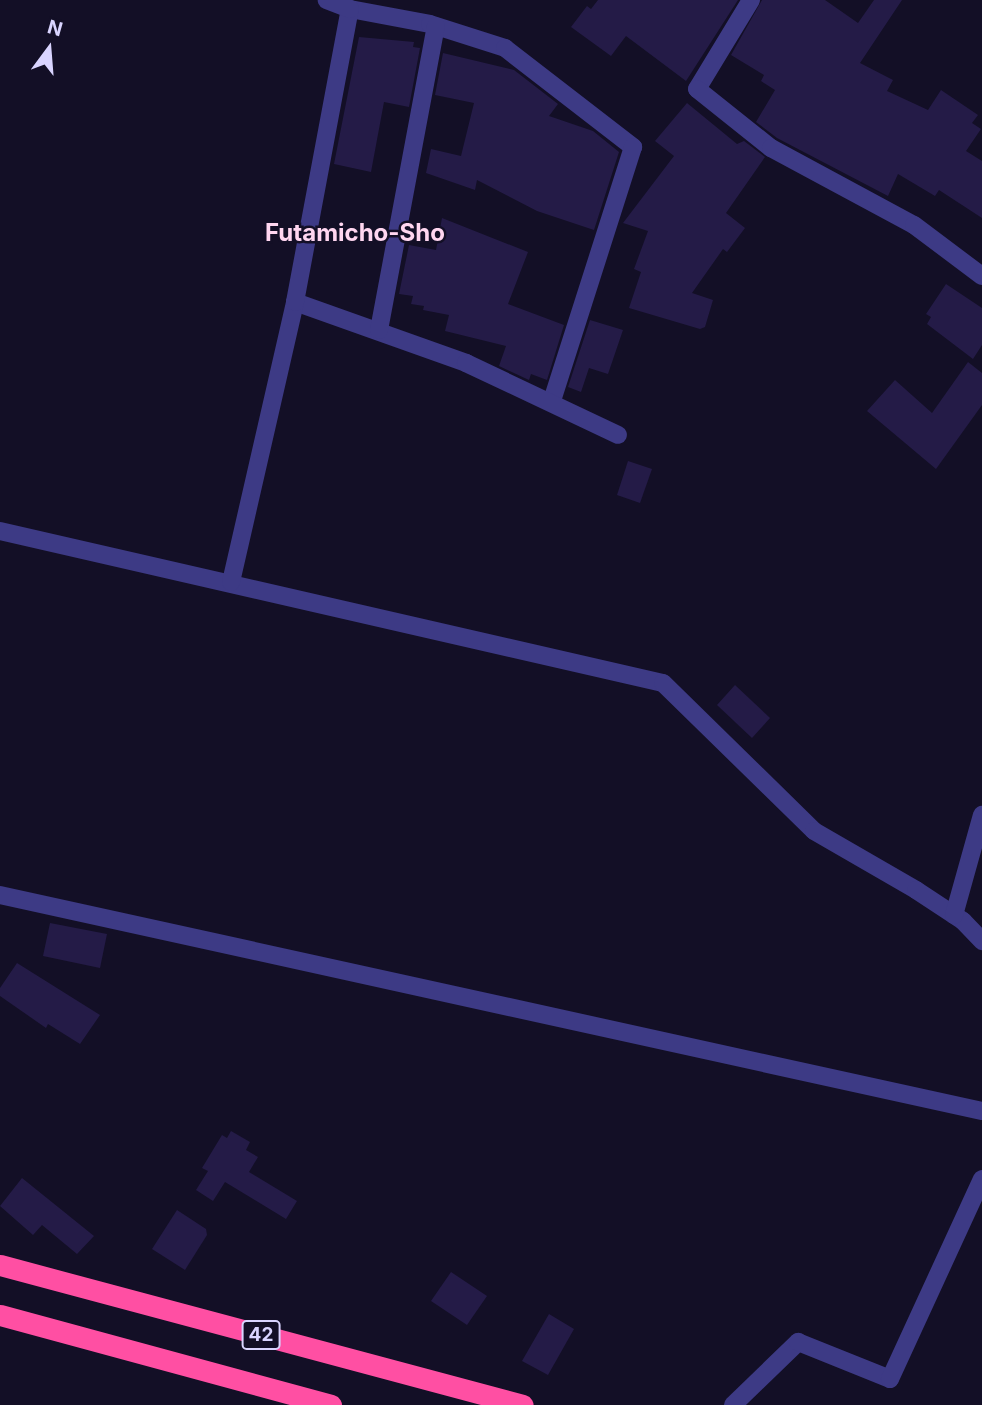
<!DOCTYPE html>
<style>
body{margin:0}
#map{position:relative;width:982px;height:1405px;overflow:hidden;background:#130f26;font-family:Inter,sans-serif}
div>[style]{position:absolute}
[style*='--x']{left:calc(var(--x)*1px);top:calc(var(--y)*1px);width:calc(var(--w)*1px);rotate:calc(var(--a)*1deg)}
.building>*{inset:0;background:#241b47}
.minor>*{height:18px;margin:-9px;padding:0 9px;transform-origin:9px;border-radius:9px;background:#3d3a85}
.highway>*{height:21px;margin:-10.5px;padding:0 10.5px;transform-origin:10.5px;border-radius:10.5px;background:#ff4fa3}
span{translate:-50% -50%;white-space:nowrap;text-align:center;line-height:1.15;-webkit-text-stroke:5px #130f26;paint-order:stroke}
.shield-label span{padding:2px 5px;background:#130f26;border:2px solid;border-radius:5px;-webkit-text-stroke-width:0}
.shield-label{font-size:19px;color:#d9d4ff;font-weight:700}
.quarter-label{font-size:24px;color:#ffd6f0;font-weight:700}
.north{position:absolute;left:14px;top:14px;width:70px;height:70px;-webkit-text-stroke:5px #130f26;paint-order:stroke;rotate:16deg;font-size:19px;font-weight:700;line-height:28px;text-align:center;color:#d9d4ff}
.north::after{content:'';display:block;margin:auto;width:24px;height:32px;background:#d9d4ff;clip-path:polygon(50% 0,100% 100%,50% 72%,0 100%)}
</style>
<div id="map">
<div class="building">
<div style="clip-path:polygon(598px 0,738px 0,686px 81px,626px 36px,611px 56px,571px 27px,587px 6px,591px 9px)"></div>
<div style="clip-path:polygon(762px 0,825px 0,858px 23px,874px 0,902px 0,860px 63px,893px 80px,887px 91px,928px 110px,941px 90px,978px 115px,972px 123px,981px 129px,966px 151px,982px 161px,982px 218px,939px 190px,935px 196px,898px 174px,888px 196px,777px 138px,756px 122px,775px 90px,761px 81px,764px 75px,731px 55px)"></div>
<div style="clip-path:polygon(359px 37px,414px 42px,413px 47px,420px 48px,409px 107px,384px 102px,371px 172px,334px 164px)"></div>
<div style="clip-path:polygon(443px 53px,514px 70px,558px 104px,549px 116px,593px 131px,619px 152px,594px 230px,537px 211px,477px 180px,475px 190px,426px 173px,431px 149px,461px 156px,474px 103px,435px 95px)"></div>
<div style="clip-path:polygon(687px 103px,737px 144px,744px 141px,765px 157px,726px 213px,745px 228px,727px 252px,723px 249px,692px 293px,713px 300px,705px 327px,700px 329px,629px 308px,641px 272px,634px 269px,648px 231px,623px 223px,674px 156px,655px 141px)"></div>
<div style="clip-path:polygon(442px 218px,528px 252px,508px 304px,564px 325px,547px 380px,531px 374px,529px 380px,499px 366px,506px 346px,445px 331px,449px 315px,423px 310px,424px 306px,411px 304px,413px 296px,399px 294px,409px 245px,436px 250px)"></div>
<div style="clip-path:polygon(946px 284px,982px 308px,982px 345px,973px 359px,927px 324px,931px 317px,926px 314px)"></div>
<div style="clip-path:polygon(590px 320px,623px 330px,608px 374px,589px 368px,581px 392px,568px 387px)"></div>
<div style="clip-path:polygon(968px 362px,982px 373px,982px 405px,936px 469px,867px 411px,895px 380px,932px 413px)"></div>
<div style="clip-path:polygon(628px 461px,652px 469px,640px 503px,617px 495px)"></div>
<div style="clip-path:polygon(735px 685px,770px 718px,752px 738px,717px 705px)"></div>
<div style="clip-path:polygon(50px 923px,107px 934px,100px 968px,43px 956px)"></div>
<div style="clip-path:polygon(17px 963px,100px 1015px,80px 1044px,48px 1024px,46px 1028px,0 996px,0 988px)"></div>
<div style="clip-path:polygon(231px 1131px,250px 1142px,246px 1150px,258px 1157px,249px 1172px,297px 1201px,286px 1219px,225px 1182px,213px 1201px,196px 1190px,208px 1171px,202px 1168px,222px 1135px,227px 1138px)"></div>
<div style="clip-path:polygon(22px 1178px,94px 1236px,77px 1254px,42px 1225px,33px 1235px,0 1206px)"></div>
<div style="clip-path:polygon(177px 1210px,206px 1229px,207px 1235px,185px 1270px,152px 1249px)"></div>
<div style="clip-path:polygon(451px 1272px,487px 1296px,467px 1325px,431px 1301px)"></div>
<div style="clip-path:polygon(549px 1314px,574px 1329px,548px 1375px,522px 1361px)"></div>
</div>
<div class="minor">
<div style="--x:751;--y:0;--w:104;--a:121.2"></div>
<div style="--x:697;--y:89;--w:95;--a:38.6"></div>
<div style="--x:771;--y:148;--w:162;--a:28.3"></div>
<div style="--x:914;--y:225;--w:85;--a:36.9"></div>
<div style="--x:350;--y:9;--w:81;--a:10.6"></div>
<div style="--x:430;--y:24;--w:79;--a:17.7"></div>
<div style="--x:505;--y:48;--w:162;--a:37.7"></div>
<div style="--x:633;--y:147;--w:267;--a:107.7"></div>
<div style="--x:295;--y:302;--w:182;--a:19.6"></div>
<div style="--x:466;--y:363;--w:168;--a:25.3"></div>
<div style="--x:379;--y:330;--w:309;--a:-79.4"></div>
<div style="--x:0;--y:531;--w:680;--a:12.91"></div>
<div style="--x:663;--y:683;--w:211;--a:44.4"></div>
<div style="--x:814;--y:831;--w:118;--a:30"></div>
<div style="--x:916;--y:890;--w:56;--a:33.4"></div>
<div style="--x:963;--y:921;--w:28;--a:46"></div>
<div style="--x:231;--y:582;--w:287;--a:-77.1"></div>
<div style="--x:295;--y:302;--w:298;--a:-79.4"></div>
<div style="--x:350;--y:9;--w:25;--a:-159"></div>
<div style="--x:0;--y:895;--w:1005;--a:12.41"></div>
<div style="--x:954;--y:915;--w:104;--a:-74.4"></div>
<div style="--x:733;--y:1405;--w:91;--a:-44.1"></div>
<div style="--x:798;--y:1342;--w:99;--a:21.9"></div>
<div style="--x:890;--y:1379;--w:220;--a:-65.3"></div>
</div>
<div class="highway">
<div style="--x:0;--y:1265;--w:541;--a:14.99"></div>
<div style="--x:0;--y:1315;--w:343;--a:15.2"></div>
</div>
<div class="shield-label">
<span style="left:261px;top:1335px">42</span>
</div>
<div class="quarter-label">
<span style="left:355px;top:233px">Futamicho-Sho</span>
</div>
<div class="north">N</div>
</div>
